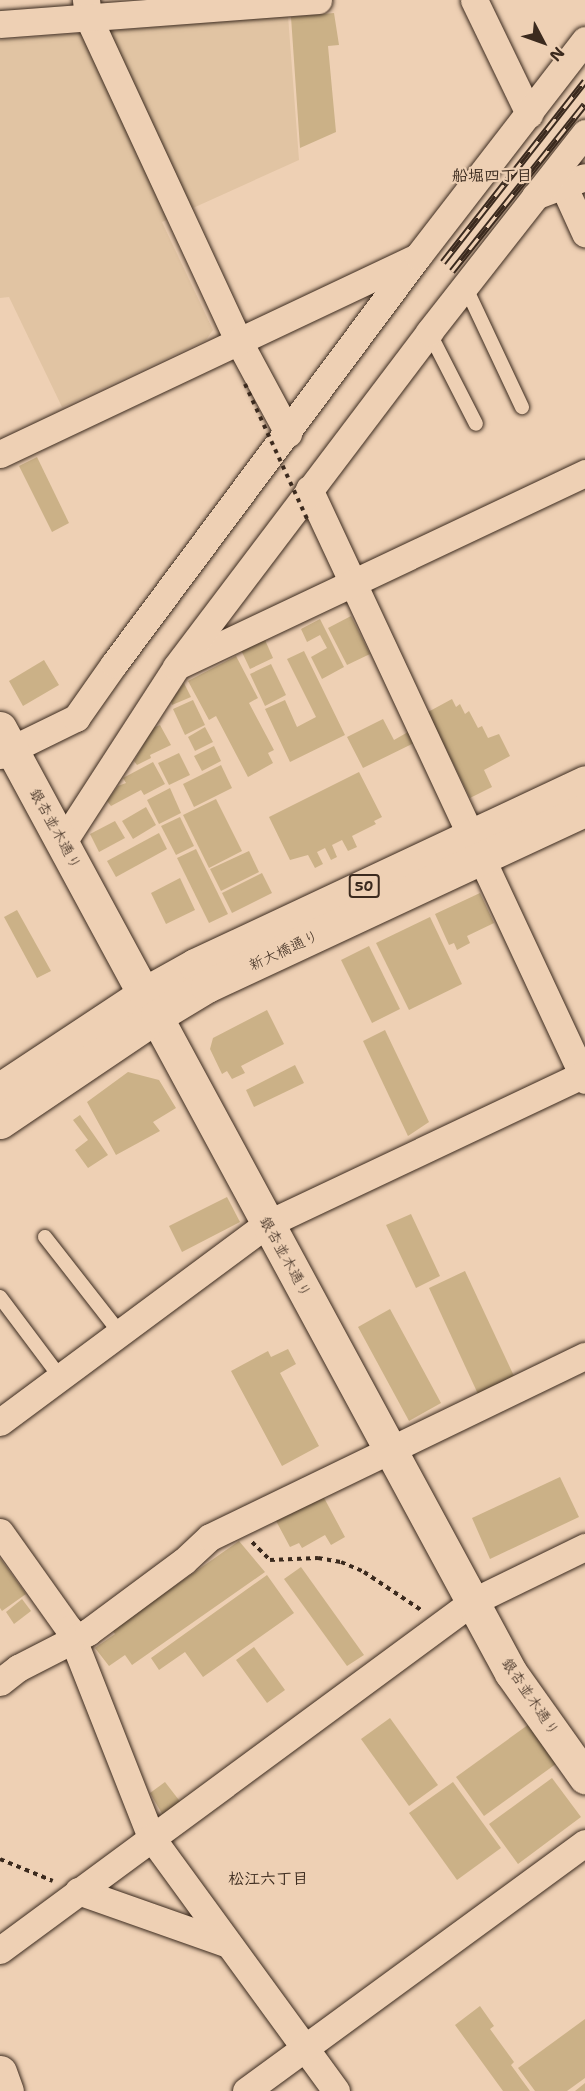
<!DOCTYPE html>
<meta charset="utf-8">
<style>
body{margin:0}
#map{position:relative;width:585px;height:2091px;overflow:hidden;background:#eed0b4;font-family:"Shantell Sans","Klee One",sans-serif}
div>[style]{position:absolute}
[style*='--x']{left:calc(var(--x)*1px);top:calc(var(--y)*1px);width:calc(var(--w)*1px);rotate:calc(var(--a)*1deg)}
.built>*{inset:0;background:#e1c4a3}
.building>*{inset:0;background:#cbb187}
.path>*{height:4px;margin-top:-2px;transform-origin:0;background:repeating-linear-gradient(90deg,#3b2a1e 0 4.5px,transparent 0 9px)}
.roads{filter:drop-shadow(0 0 2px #3b2a1e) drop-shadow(0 0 2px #3b2a1e)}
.lane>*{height:14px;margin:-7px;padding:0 7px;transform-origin:7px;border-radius:7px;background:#eed0b4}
.street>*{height:27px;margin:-13.5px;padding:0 13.5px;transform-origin:13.5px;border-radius:13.5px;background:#eed0b4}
.secondary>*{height:33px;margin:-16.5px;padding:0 16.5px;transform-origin:16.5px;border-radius:16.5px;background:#eed0b4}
.primary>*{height:33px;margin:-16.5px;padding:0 16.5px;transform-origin:16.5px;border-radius:16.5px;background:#eed0b4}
.rail>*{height:7px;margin-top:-3.5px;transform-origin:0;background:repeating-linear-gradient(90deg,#eed0b4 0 14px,#3b2a1e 0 28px);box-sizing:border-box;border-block:2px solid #3b2a1e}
.path-bridge>*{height:4px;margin-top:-2px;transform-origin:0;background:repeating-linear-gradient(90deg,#3b2a1e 0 4.5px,transparent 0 9px)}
span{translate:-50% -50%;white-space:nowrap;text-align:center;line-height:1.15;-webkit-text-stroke:4.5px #eed0b4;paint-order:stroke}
.shield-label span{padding:2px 4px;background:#eed0b4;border:2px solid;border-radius:4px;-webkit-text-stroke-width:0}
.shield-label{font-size:14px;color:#3b2a1e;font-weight:700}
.street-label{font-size:15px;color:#3b2a1e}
.neighbourhood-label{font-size:16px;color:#3b2a1e;font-weight:700}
.north{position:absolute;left:513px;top:12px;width:60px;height:60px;-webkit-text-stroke:4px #eed0b4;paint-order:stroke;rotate:131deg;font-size:16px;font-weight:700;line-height:24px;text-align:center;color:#3b2a1e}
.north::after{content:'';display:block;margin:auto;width:21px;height:27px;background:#3b2a1e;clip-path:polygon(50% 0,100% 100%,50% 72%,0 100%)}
</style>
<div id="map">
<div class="built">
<div style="clip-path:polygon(288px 16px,299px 160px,162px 222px,213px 330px,206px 340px,62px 407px,9px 297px,0 298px,0 40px)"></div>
</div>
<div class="building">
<div style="clip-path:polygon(334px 13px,339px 45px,328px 46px,336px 132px,300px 148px,291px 17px)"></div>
<div style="clip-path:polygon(37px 457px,69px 523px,52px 532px,19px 466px)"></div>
<div style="clip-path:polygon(351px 616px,370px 654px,347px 665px,328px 628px)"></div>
<div style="clip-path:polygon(320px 619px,344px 667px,322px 679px,311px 657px,327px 648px,320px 635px,307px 642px,301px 629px)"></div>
<div style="clip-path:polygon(265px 640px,273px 658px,250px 669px,241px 650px)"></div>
<div style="clip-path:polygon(304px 651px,345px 735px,290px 762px,265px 709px,285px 700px,297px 727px,316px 717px,287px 659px)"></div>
<div style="clip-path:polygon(236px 656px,258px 698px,249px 703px,274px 750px,268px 753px,273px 763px,248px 777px,216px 716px,209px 720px,188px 681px)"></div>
<div style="clip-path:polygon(44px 660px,59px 685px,23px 706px,9px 681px)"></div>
<div style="clip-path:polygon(271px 664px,286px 695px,265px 706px,250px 674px)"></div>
<div style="clip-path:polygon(184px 683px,191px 697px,172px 705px,171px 701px)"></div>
<div style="clip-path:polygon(452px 699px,456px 707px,460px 704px,465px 714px,469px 711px,478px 728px,482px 726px,488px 738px,499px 734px,510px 756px,484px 770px,492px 787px,470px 798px,428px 712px)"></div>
<div style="clip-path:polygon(193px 700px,205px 725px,185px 735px,173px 709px)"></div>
<div style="clip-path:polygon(383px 719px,394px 740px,408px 732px,414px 743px,363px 768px,347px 737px)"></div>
<div style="clip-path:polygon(160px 725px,171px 745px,150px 755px,151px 758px,137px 765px,134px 761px,153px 728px)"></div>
<div style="clip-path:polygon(205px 727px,213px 742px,195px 751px,188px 737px)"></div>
<div style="clip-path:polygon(214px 746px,221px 761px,202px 771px,194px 756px)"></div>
<div style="clip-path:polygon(179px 753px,190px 775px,169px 785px,158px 763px)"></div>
<div style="clip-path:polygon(153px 762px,165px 784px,144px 795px,141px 790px,111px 806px,107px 801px,118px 786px,126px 783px,123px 778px)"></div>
<div style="clip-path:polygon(221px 765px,232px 788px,194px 807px,183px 784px)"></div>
<div style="clip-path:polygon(359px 772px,382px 817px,374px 821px,376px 824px,352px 836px,357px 847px,348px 851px,342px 840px,332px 845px,337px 857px,331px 860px,325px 848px,317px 852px,323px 864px,315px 868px,308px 855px,290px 860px,269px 817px)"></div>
<div style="clip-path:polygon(170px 788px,181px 813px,159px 824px,147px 800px)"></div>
<div style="clip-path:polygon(216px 799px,242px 851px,209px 868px,183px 815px)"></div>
<div style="clip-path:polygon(146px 807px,156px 825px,133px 839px,122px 821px)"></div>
<div style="clip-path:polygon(180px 817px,194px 846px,176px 855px,161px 826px)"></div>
<div style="clip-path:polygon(115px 821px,125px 838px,99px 852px,90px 834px)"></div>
<div style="clip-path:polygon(159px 833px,167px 849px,116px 877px,107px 861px)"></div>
<div style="clip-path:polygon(196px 849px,228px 914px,209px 923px,177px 858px)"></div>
<div style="clip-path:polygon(249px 851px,259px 872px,221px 891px,210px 869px)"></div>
<div style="clip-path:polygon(262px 873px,272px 893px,232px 913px,222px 893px)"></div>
<div style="clip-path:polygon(180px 878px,195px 910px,166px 924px,151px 893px)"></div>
<div style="clip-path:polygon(480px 893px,494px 923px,467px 936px,470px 943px,457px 950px,454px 943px,449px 945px,435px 914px)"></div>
<div style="clip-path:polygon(17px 910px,51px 971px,37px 978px,4px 917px)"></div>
<div style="clip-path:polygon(430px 917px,462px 984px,409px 1010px,376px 943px)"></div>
<div style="clip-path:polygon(369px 946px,400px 1009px,372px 1023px,341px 960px)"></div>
<div style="clip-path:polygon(267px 1010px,284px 1044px,241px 1066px,245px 1073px,232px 1079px,227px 1071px,222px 1074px,210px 1049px,213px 1038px)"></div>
<div style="clip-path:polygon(385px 1030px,429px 1122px,408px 1136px,363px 1041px)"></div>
<div style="clip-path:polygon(295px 1065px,304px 1083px,254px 1107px,246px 1090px)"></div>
<div style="clip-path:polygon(128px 1072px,159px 1080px,176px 1108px,153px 1122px,160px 1131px,116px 1155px,87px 1102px)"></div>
<div style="clip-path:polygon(80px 1115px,108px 1155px,88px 1168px,75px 1150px,88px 1140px,73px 1120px)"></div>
<div style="clip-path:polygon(227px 1197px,240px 1222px,182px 1252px,169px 1226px)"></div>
<div style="clip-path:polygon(411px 1214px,440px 1276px,416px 1288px,386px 1225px)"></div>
<div style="clip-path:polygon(465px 1271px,514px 1376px,478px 1394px,429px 1288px)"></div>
<div style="clip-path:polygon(390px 1309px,441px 1403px,409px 1421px,358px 1327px)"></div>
<div style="clip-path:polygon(288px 1349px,296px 1364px,280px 1373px,319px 1446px,282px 1466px,231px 1371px,268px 1351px,271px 1357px)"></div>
<div style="clip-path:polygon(560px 1477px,579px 1517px,490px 1559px,472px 1518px)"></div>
<div style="clip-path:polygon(322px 1494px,345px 1537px,331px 1545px,325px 1535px,302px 1548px,299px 1543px,290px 1547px,275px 1519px)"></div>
<div style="clip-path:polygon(239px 1541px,265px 1572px,132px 1665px,125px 1655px,109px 1666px,95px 1648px,115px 1634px,112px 1630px)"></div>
<div style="clip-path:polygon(0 1558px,26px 1594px,2px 1611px,0 1608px)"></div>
<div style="clip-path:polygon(301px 1567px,364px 1655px,347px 1666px,284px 1579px)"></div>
<div style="clip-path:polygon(267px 1575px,294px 1613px,203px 1677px,185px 1652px,159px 1670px,151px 1658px)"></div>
<div style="clip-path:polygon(22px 1599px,31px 1611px,14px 1624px,6px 1612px)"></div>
<div style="clip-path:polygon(254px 1647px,285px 1690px,267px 1703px,236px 1660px)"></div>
<div style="clip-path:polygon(390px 1718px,438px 1785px,409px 1806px,361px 1739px)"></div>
<div style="clip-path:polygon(532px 1722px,560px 1761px,484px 1816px,456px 1777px)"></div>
<div style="clip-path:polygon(552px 1778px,581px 1817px,518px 1864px,489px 1824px)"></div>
<div style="clip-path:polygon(165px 1782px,182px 1804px,164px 1817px,150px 1793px)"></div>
<div style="clip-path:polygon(453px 1782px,501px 1848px,457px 1880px,409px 1813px)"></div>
<div style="clip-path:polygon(480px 2006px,494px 2026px,490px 2029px,514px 2062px,511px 2065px,530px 2091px,503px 2091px,455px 2025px)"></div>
<div style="clip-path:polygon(585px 2019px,585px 2078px,567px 2091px,535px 2091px,518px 2068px)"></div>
<div style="clip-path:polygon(585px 2083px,585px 2091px,575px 2091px)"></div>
</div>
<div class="path">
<div style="--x:252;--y:1542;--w:25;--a:45"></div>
<div style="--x:270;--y:1560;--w:48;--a:-2.4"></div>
<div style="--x:318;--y:1558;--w:23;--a:10"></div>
<div style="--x:341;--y:1562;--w:25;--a:23"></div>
<div style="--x:364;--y:1572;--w:69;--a:33.7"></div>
<div style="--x:0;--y:1859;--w:57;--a:22.5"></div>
</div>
<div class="roads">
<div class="lane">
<div style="--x:465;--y:286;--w:134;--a:64.8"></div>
<div style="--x:429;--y:332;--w:103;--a:62.9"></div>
<div style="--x:45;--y:1237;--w:122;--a:52"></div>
<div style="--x:0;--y:1297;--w:100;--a:53.1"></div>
</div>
<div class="street">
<div style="--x:86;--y:0;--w:17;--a:83"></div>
<div style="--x:88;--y:17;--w:356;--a:65.1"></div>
<div style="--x:238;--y:340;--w:106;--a:61.7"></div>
<div style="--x:474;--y:0;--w:127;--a:64.2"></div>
<div style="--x:0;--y:24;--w:319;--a:-4.3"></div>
<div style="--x:564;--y:187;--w:51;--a:65.5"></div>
<div style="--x:535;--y:196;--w:53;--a:-20.8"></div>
<div style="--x:0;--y:454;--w:459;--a:-25.3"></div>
<div style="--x:309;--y:489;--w:652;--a:64.97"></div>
<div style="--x:179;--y:665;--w:449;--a:-25.3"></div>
<div style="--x:0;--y:755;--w:85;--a:-26"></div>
<div style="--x:76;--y:718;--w:66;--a:-54.9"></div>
<div style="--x:114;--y:664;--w:509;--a:-53.31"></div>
<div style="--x:418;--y:256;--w:273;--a:-52.3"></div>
<div style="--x:63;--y:842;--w:208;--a:-57.1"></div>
<div style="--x:176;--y:667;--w:420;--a:-52.9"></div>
<div style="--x:429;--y:332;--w:253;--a:-51.9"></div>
<div style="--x:0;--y:1422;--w:332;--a:-36.6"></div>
<div style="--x:267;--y:1224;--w:352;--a:-25.3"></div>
<div style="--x:0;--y:1532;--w:119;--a:54.6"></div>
<div style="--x:69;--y:1629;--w:224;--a:68.5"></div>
<div style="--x:151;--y:1837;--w:314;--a:53.9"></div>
<div style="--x:0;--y:1682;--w:23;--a:-38"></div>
<div style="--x:18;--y:1668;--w:79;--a:-27.2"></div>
<div style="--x:88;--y:1632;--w:119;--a:-36.5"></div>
<div style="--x:184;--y:1561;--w:35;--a:-43"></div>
<div style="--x:210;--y:1537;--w:416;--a:-25.8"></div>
<div style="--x:78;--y:1891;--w:157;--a:19.4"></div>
<div style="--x:0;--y:1950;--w:586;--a:-36.4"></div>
<div style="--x:472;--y:1602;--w:126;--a:-26"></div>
<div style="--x:246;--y:2091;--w:420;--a:-36.2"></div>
</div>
<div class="secondary">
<div style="--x:0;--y:728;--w:1074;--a:61.6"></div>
<div style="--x:511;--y:1673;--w:128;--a:54.6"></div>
<div style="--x:0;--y:2072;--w:20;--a:70"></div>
</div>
<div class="primary">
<div style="--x:0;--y:1089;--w:174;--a:-33.5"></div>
<div style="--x:145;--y:993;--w:57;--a:-29.2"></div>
<div style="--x:195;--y:965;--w:431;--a:-25.1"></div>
<div style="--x:0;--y:1122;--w:189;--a:-34"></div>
<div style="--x:157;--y:1016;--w:58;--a:-31"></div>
<div style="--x:207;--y:986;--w:417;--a:-25"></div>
</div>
</div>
<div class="rail">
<div style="--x:443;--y:262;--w:230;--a:-51.9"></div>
<div style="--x:452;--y:271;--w:213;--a:-51.5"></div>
</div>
<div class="path-bridge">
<div style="--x:245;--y:384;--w:151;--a:65.3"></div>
</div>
<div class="shield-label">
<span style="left:364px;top:886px">50</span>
</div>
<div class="street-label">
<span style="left:55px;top:829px;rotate:61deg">銀杏並木通り</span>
<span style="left:284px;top:951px;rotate:-25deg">新大橋通り</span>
<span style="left:285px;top:1257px;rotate:61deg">銀杏並木通り</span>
<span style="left:530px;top:1697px;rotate:56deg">銀杏並木通り</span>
</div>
<div class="neighbourhood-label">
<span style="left:492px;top:176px">船堀四丁目</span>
<span style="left:268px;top:1879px">松江六丁目</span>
</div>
<div class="north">N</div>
</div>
